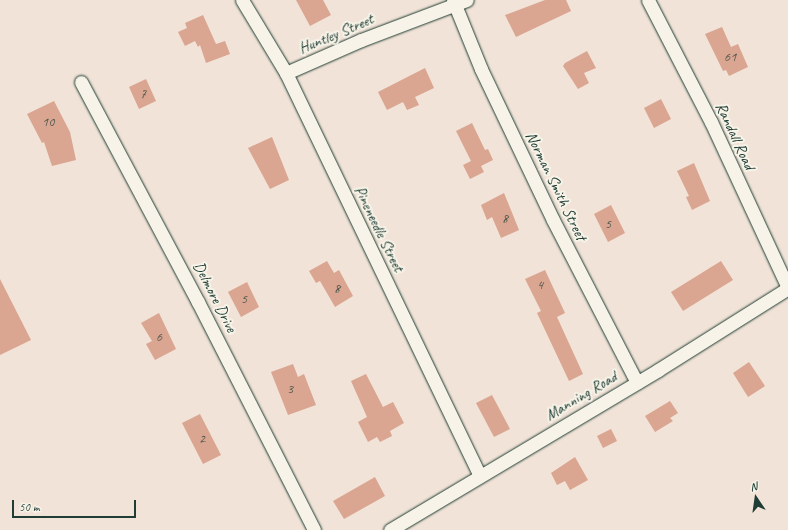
<!DOCTYPE html>
<style>
body{margin:0}
#map{position:relative;width:788px;height:530px;overflow:hidden;background:#f1e3d7;font-family:Caveat,sans-serif}
div>[style]{position:absolute}
[style*='--x']{left:calc(var(--x)*1px);top:calc(var(--y)*1px);width:calc(var(--w)*1px);rotate:calc(var(--a)*1deg)}
.building>*{inset:0;background:#daa591}
.roads{filter:drop-shadow(0 0 1px #1f3d34) drop-shadow(0 0 1px #1f3d34)}
.minor>*{height:13px;margin:-6.5px;padding:0 6.5px;transform-origin:6.5px;border-radius:6.5px;background:#f7f3e8}
span{translate:-50% -50%;white-space:nowrap;text-align:center;line-height:1.15;-webkit-text-stroke:4px #f7f3e8;paint-order:stroke}
.number-label{font-size:14px;color:#4e574b}
.number-label span{-webkit-text-stroke-width:0}
.street-label{font-size:16px;color:#1f3d34}
.north{position:absolute;left:736px;top:478px;width:40px;height:40px;-webkit-text-stroke:3px #f7f3e8;paint-order:stroke;rotate:347deg;font-size:11px;font-weight:700;line-height:16px;text-align:center;color:#1f3d34}
.north::after{content:'';display:block;margin:auto;width:14px;height:18px;background:#1f3d34;clip-path:polygon(50% 0,100% 100%,50% 72%,0 100%)}
.scale{position:absolute;left:12px;top:500px;width:124px;height:18px;box-sizing:border-box;border:2px solid #1f3d34;border-top:0;padding-left:5px;font-size:12px;line-height:14px;white-space:nowrap;color:#1f3d34;-webkit-text-stroke:3px #f7f3e8;paint-order:stroke}
</style>
<div id="map">
<div class="building">
<div style="clip-path:polygon(296px 0,323px 0,331px 15px,310px 26px)"></div>
<div style="clip-path:polygon(545px 0,566px 0,571px 11px,516px 37px,505px 15px)"></div>
<div style="clip-path:polygon(203px 15px,216px 44px,225px 41px,230px 54px,206px 63px,200px 45px,198px 47px,195px 41px,185px 46px,178px 32px,187px 28px,185px 23px)"></div>
<div style="clip-path:polygon(722px 27px,731px 47px,738px 44px,748px 67px,729px 76px,726px 70px,723px 71px,705px 34px)"></div>
<div style="clip-path:polygon(587px 51px,596px 68px,584px 73px,589px 83px,578px 89px,563px 66px,565px 63px)"></div>
<div style="clip-path:polygon(425px 68px,434px 88px,415px 97px,419px 105px,407px 110px,403px 102px,387px 110px,378px 92px)"></div>
<div style="clip-path:polygon(146px 79px,156px 101px,139px 109px,129px 87px)"></div>
<div style="clip-path:polygon(661px 99px,671px 119px,654px 128px,644px 108px)"></div>
<div style="clip-path:polygon(54px 101px,70px 132px,76px 160px,52px 166px,44px 142px,42px 143px,27px 114px)"></div>
<div style="clip-path:polygon(472px 123px,485px 150px,488px 149px,493px 160px,481px 166px,484px 172px,470px 179px,463px 165px,471px 161px,456px 131px)"></div>
<div style="clip-path:polygon(272px 137px,289px 180px,270px 189px,248px 148px)"></div>
<div style="clip-path:polygon(694px 163px,710px 201px,692px 210px,686px 197px,689px 196px,677px 171px)"></div>
<div style="clip-path:polygon(504px 193px,519px 230px,501px 238px,492px 217px,487px 220px,481px 205px)"></div>
<div style="clip-path:polygon(611px 205px,625px 233px,608px 242px,594px 214px)"></div>
<div style="clip-path:polygon(327px 261px,334px 273px,339px 270px,353px 296px,335px 307px,320px 281px,316px 283px,309px 271px)"></div>
<div style="clip-path:polygon(721px 261px,733px 280px,683px 311px,671px 292px)"></div>
<div style="clip-path:polygon(545px 270px,565px 313px,557px 317px,583px 374px,569px 381px,537px 313px,541px 311px,525px 279px)"></div>
<div style="clip-path:polygon(0 279px,31px 340px,0 355px)"></div>
<div style="clip-path:polygon(247px 282px,259px 307px,241px 317px,228px 292px)"></div>
<div style="clip-path:polygon(159px 313px,176px 349px,155px 360px,146px 344px,152px 341px,141px 323px)"></div>
<div style="clip-path:polygon(749px 362px,765px 386px,748px 397px,733px 373px)"></div>
<div style="clip-path:polygon(293px 364px,298px 377px,304px 374px,316px 405px,288px 415px,271px 372px)"></div>
<div style="clip-path:polygon(366px 374px,383px 407px,393px 402px,404px 423px,390px 431px,392px 436px,380px 442px,377px 437px,368px 442px,358px 422px,367px 417px,351px 381px)"></div>
<div style="clip-path:polygon(492px 395px,510px 429px,494px 437px,476px 403px)"></div>
<div style="clip-path:polygon(670px 401px,678px 413px,670px 418px,673px 421px,655px 432px,645px 416px)"></div>
<div style="clip-path:polygon(200px 414px,221px 455px,203px 464px,182px 423px)"></div>
<div style="clip-path:polygon(611px 429px,617px 441px,603px 448px,597px 436px)"></div>
<div style="clip-path:polygon(575px 457px,588px 480px,570px 490px,565px 481px,557px 485px,551px 473px)"></div>
<div style="clip-path:polygon(375px 477px,385px 496px,344px 519px,333px 501px)"></div>
</div>
<div class="roads">
<div class="minor">
<div style="--x:242;--y:0;--w:85;--a:58.9"></div>
<div style="--x:286;--y:73;--w:447;--a:64.3"></div>
<div style="--x:453;--y:0;--w:74;--a:67.9"></div>
<div style="--x:481;--y:69;--w:167;--a:64.5"></div>
<div style="--x:553;--y:220;--w:183;--a:62.7"></div>
<div style="--x:648;--y:0;--w:137;--a:62.7"></div>
<div style="--x:711;--y:122;--w:183;--a:65.1"></div>
<div style="--x:286;--y:73;--w:82;--a:-23.7"></div>
<div style="--x:361;--y:40;--w:113;--a:-20.7"></div>
<div style="--x:81;--y:82;--w:249;--a:62"></div>
<div style="--x:198;--y:302;--w:256;--a:63"></div>
<div style="--x:390;--y:530;--w:312;--a:-30.8"></div>
<div style="--x:658;--y:370;--w:154;--a:-32.2"></div>
</div>
</div>
<div class="number-label">
<span style="left:730px;top:57px">61</span>
<span style="left:143px;top:94px">7</span>
<span style="left:48px;top:122px">10</span>
<span style="left:505px;top:219px">8</span>
<span style="left:608px;top:224px">5</span>
<span style="left:540px;top:285px">4</span>
<span style="left:337px;top:289px">8</span>
<span style="left:244px;top:299px">5</span>
<span style="left:159px;top:337px">6</span>
<span style="left:290px;top:389px">3</span>
<span style="left:202px;top:439px">2</span>
</div>
<div class="street-label">
<span style="left:336px;top:34px;rotate:-23deg">Huntley Street</span>
<span style="left:735px;top:136px;rotate:65deg">Randall Road</span>
<span style="left:556px;top:186px;rotate:64deg">Norman Smith Street</span>
<span style="left:379px;top:229px;rotate:64deg">Pineneedle Street</span>
<span style="left:215px;top:297px;rotate:63deg">Delmore Drive</span>
<span style="left:581px;top:396px;rotate:-31deg">Manning Road</span>
</div>
<div class="north">N</div>
<div class="scale">50 m</div>
</div>
